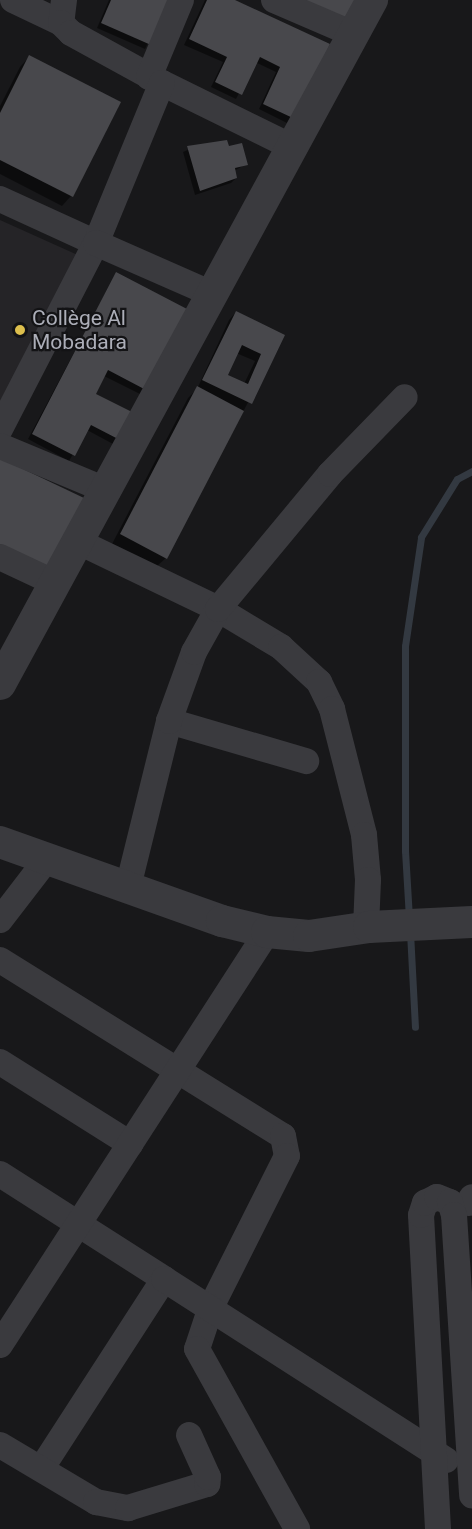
<!DOCTYPE html>
<meta charset="utf-8">
<style>
body{margin:0}
#map{position:relative;width:472px;height:1529px;overflow:hidden;background:#18181a;font-family:Roboto,sans-serif}
div>[style]{position:absolute}
[style*='--x']{left:calc(var(--x)*1px);top:calc(var(--y)*1px);width:calc(var(--w)*1px);rotate:calc(var(--a)*1deg)}
.built>*{inset:0;background:#252427}
.shadow>*{inset:0;background:#0007}
.stream>*{height:7px;margin:-3.5px;padding:0 3.5px;transform-origin:3.5px;border-radius:3.5px;background:#333941}
.building>*{inset:0;background:#48484c}
.minor>*{height:26px;margin:-13px;padding:0 13px;transform-origin:13px;border-radius:13px;background:#3a3a3e}
.tertiary>*{height:32px;margin:-16px;padding:0 16px;transform-origin:16px;border-radius:16px;background:#3a3a3e}
.dots>*{width:16px;height:16px;translate:-50% -50%;box-sizing:border-box;border:3px solid #131315;border-radius:50%}
span{translate:-50% -50%;white-space:nowrap;text-align:center;line-height:1.15;-webkit-text-stroke:4.5px #131315;paint-order:stroke}
.poi-label{font-size:21px;color:#acaeb8}
.left{translate:0 -50%;text-align:left}
</style>
<div id="map">
<div class="built">
<div style="clip-path:polygon(0 220px,80px 256px,0 403px)"></div>
</div>
<div class="shadow">
<div style="clip-path:polygon(109px 0,169px 0,145px 49px,97px 28px)"></div>
<div style="clip-path:polygon(205px 0,231px 0,328px 45px,289px 124px,259px 109px,276px 72px,255px 62px,236px 99px,211px 87px,223px 62px,184px 45px)"></div>
<div style="clip-path:polygon(29px 57px,119px 103px,71px 196px,62px 206px,0 174px,0 106px,20px 67px)"></div>
<div style="clip-path:polygon(201px 144px,202px 148px,228px 148px,246px 164px,234px 171px,236px 178px,231px 183px,195px 195px,183px 152px)"></div>
<div style="clip-path:polygon(116px 274px,145px 389px,140px 394px,104px 376px,94px 394px,132px 414px,113px 444px,87px 430px,69px 461px,28px 439px)"></div>
<div style="clip-path:polygon(evenodd,236px 312px,283px 336px,166px 558px,156px 567px,112px 544px,188px 398px,197px 389px,229px 320px,236px 312px,236px 353px,255px 361px,244px 384px,226px 376px,236px 353px)"></div>
</div>
<div class="stream">
<div style="--x:409;--y:918;--w:67;--a:-93.4"></div>
<div style="--x:405;--y:851;--w:205;--a:-90"></div>
<div style="--x:405;--y:646;--w:110;--a:-81.6"></div>
<div style="--x:421;--y:537;--w:68;--a:-58.2"></div>
<div style="--x:457;--y:479;--w:17;--a:-28"></div>
<div style="--x:410;--y:932;--w:95;--a:87"></div>
</div>
<div class="building">
<div style="clip-path:polygon(111px 0,171px 0,151px 45px,101px 23px)"></div>
<div style="clip-path:polygon(207px 0,235px 0,330px 44px,295px 119px,263px 104px,280px 67px,260px 57px,242px 95px,215px 82px,227px 57px,189px 39px)"></div>
<div style="clip-path:polygon(297px 0,356px 0,346px 23px)"></div>
<div style="clip-path:polygon(29px 55px,121px 102px,73px 197px,0 160px,0 113px)"></div>
<div style="clip-path:polygon(227px 140px,229px 146px,242px 143px,248px 165px,235px 168px,237px 178px,200px 191px,187px 146px)"></div>
<div style="clip-path:polygon(116px 272px,187px 309px,146px 390px,108px 370px,96px 394px,134px 413px,120px 440px,91px 425px,75px 456px,32px 434px)"></div>
<div style="clip-path:polygon(evenodd,236px 311px,285px 335px,252px 404px,202px 380px,236px 311px,242px 345px,261px 354px,248px 384px,228px 375px,242px 345px)"></div>
<div style="clip-path:polygon(197px 386px,244px 411px,167px 559px,120px 534px)"></div>
<div style="clip-path:polygon(0 458px,84px 498px,50px 568px,0 544px)"></div>
</div>
<div class="minor">
<div style="--x:13;--y:0;--w:53;--a:25.6"></div>
<div style="--x:64;--y:0;--w:23;--a:97"></div>
<div style="--x:61;--y:23;--w:14;--a:45"></div>
<div style="--x:71;--y:33;--w:104;--a:28.8"></div>
<div style="--x:162;--y:83;--w:145;--a:26.2"></div>
<div style="--x:274;--y:0;--w:86;--a:23.3"></div>
<div style="--x:149;--y:77;--w:83;--a:-67.4"></div>
<div style="--x:0;--y:199;--w:106;--a:24.6"></div>
<div style="--x:96;--y:243;--w:173;--a:-67.6"></div>
<div style="--x:0;--y:429;--w:209;--a:-62.7"></div>
<div style="--x:96;--y:243;--w:127;--a:23.7"></div>
<div style="--x:0;--y:446;--w:117;--a:22.6"></div>
<div style="--x:79;--y:542;--w:154;--a:25.7"></div>
<div style="--x:218;--y:609;--w:74;--a:31.1"></div>
<div style="--x:281;--y:647;--w:52;--a:42.6"></div>
<div style="--x:319;--y:682;--w:30;--a:64"></div>
<div style="--x:332;--y:709;--w:130;--a:75.7"></div>
<div style="--x:364;--y:835;--w:45;--a:84.9"></div>
<div style="--x:368;--y:880;--w:48;--a:92.4"></div>
<div style="--x:0;--y:557;--w:61;--a:25.3"></div>
<div style="--x:169;--y:721;--w:143;--a:16.3"></div>
<div style="--x:128;--y:887;--w:171;--a:-76.1"></div>
<div style="--x:169;--y:721;--w:73;--a:-70.1"></div>
<div style="--x:194;--y:652;--w:49;--a:-60.8"></div>
<div style="--x:218;--y:609;--w:175;--a:-50.3"></div>
<div style="--x:330;--y:474;--w:107;--a:-45.8"></div>
<div style="--x:0;--y:920;--w:77;--a:-52.4"></div>
<div style="--x:0;--y:960;--w:333;--a:31.9"></div>
<div style="--x:283;--y:1136;--w:20;--a:79"></div>
<div style="--x:287;--y:1156;--w:169;--a:116.7"></div>
<div style="--x:211;--y:1307;--w:44;--a:108.4"></div>
<div style="--x:197;--y:1349;--w:206;--a:60.9"></div>
<div style="--x:0;--y:1062;--w:154;--a:32.2"></div>
<div style="--x:0;--y:1174;--w:195;--a:32.6"></div>
<div style="--x:164;--y:1279;--w:226;--a:122.9"></div>
<div style="--x:468;--y:1203;--w:7;--a:-56"></div>
<div style="--x:164;--y:1279;--w:335;--a:32.7"></div>
<div style="--x:0;--y:1345;--w:492;--a:-57.1"></div>
<div style="--x:0;--y:1445;--w:112;--a:30.7"></div>
<div style="--x:96;--y:1502;--w:33;--a:11"></div>
<div style="--x:128;--y:1508;--w:83;--a:-16.9"></div>
<div style="--x:207;--y:1484;--w:7;--a:-82"></div>
<div style="--x:208;--y:1477;--w:46;--a:-114.3"></div>
<div style="--x:438;--y:1529;--w:314;--a:-93.1"></div>
<div style="--x:421;--y:1215;--w:13;--a:-72"></div>
<div style="--x:425;--y:1203;--w:13;--a:-27"></div>
<div style="--x:437;--y:1197;--w:14;--a:21"></div>
<div style="--x:450;--y:1202;--w:14;--a:73"></div>
<div style="--x:454;--y:1215;--w:281;--a:86.3"></div>
</div>
<div class="tertiary">
<div style="--x:0;--y:684;--w:779;--a:-61.46"></div>
<div style="--x:0;--y:842;--w:236;--a:19.6"></div>
<div style="--x:222;--y:921;--w:46;--a:13.7"></div>
<div style="--x:267;--y:932;--w:42;--a:5.4"></div>
<div style="--x:309;--y:936;--w:61;--a:-8.5"></div>
<div style="--x:369;--y:927;--w:103;--a:-2.8"></div>
</div>
<div class="dots">
<div style="left:20px;top:330px;background:#ddbf4d"></div>
</div>
<div class="poi-label">
<span class="left" style="left:32px;top:330px">Collège Al<br>Mobadara</span>
</div>
</div>
